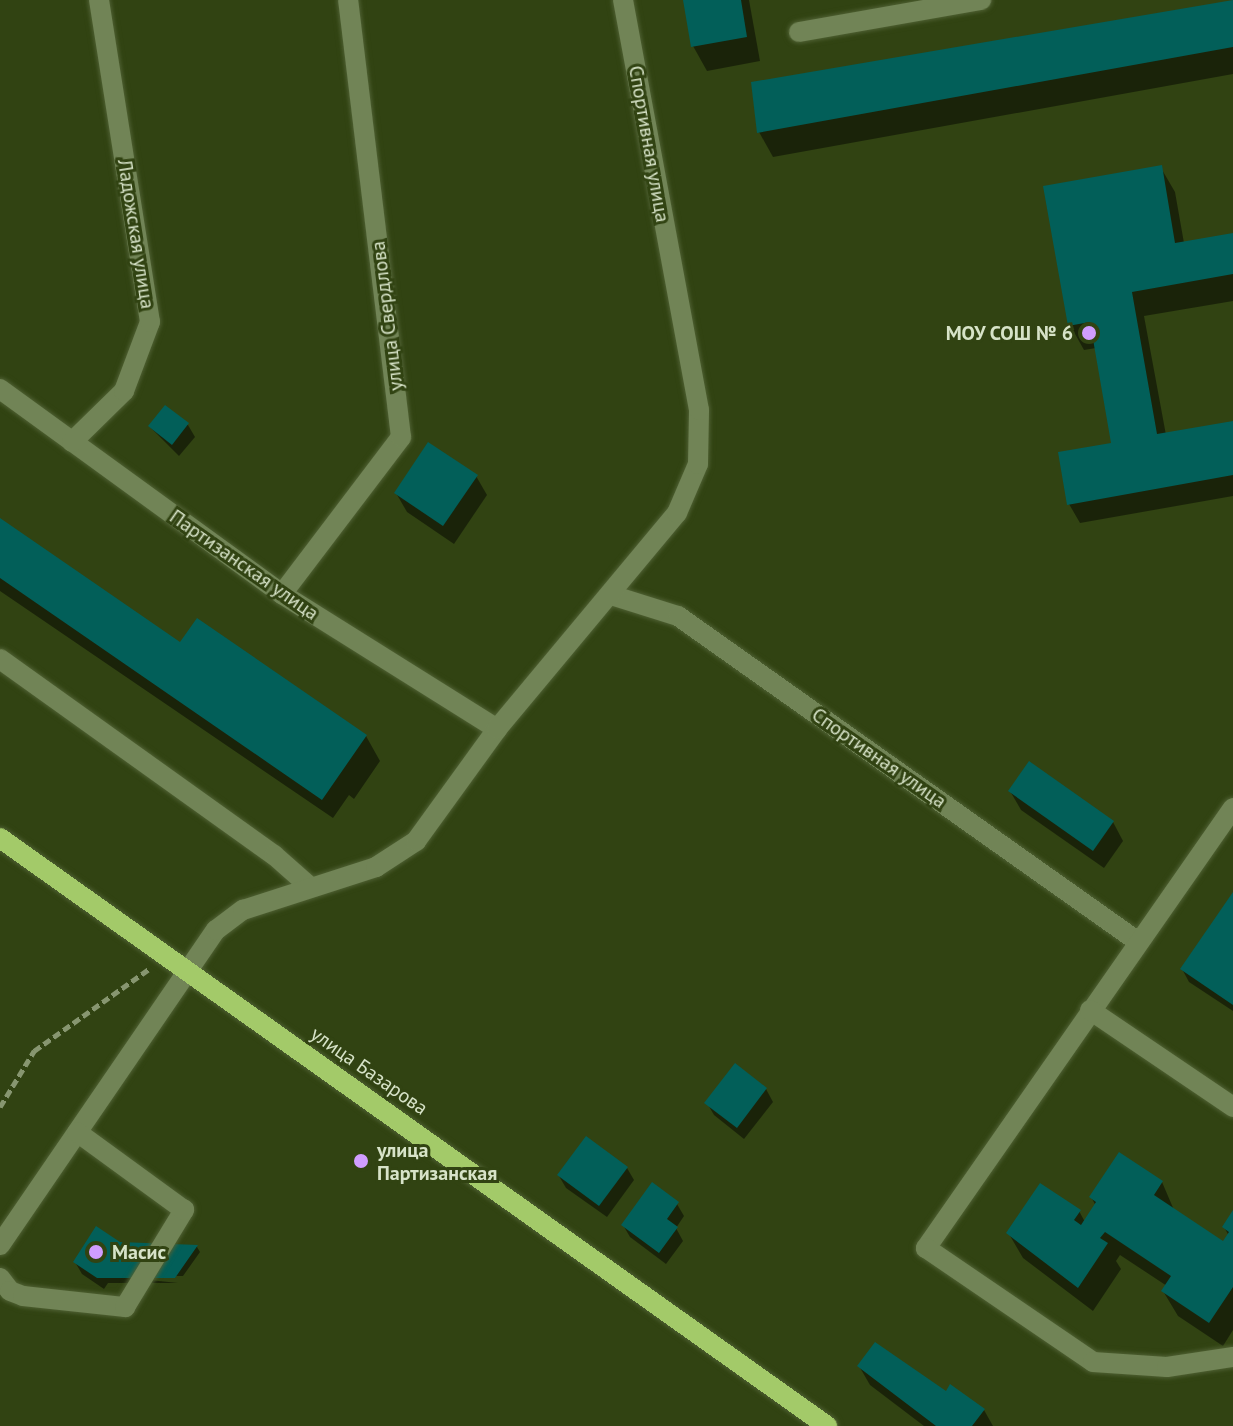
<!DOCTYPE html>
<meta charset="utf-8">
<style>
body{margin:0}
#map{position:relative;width:1233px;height:1426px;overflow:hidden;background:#314312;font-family:"PT Sans",sans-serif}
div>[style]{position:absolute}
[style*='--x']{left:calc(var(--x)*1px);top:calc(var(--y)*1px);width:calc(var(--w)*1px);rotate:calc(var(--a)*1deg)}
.shadow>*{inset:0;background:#0007}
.building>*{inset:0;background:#025f59}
.path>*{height:5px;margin-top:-2.5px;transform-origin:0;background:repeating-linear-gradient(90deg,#879670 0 8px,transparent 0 12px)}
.roads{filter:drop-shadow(0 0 2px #4f6033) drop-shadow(0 0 2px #4f6033)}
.minor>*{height:20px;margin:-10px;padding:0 10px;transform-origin:10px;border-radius:10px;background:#718456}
.major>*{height:20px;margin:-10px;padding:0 10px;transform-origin:10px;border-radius:10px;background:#a3ca69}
.dots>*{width:22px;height:22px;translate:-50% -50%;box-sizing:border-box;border:4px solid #314312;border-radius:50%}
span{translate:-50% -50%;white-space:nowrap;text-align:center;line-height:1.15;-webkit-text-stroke:6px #314312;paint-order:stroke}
.street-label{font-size:20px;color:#d7e3c8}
.poi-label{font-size:20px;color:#d7e3c8;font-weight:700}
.right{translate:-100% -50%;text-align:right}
.left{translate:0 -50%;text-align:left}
</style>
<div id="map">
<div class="shadow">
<div style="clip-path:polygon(685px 0,749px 0,760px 61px,707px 71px,693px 46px)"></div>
<div style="clip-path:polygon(1233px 2px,1233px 74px,773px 157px,759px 132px)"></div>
<div style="clip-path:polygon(1161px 168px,1175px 192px,1184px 243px,1233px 235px,1233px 301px,1144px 316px,1166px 435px,1233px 423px,1233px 496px,1080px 523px,1069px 504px,1115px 444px,1096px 348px,1084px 350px,1070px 325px)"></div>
<div style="clip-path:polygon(188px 425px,195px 437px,179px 456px,150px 427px)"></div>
<div style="clip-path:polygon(476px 476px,487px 495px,454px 544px,407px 512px,396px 493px)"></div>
<div style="clip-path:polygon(0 520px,180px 645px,366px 736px,380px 761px,354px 799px,349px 795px,333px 818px,0 591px)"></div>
<div style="clip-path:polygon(1010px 791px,1113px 822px,1123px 841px,1104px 868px,1021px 810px)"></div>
<div style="clip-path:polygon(1233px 895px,1233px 1011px,1189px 982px,1182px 969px)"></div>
<div style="clip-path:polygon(766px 1089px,773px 1102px,744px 1139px,714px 1115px,707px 1103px)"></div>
<div style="clip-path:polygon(627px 1168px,634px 1180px,607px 1217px,566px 1188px,559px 1176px)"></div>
<div style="clip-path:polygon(1162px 1182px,1174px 1210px,1224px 1244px,1229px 1236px,1224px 1227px,1233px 1214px,1233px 1330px,1223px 1346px,1178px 1316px,1163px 1291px,1167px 1286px,1120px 1255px,1116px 1261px,1121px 1269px,1093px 1311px,1023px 1258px,1009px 1234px,1079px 1211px,1085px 1222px,1096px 1206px,1091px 1197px)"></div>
<div style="clip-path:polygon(677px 1204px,684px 1216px,676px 1228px,683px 1241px,666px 1264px,630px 1237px,623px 1225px)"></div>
<div style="clip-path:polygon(118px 1244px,197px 1247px,200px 1252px,183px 1276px,112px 1276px,178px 1283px,108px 1283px,104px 1289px,82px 1274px,75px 1262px)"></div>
<div style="clip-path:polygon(859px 1366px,947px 1393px,984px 1410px,993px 1426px,924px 1426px,870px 1385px)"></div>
</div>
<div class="building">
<div style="clip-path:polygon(683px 0,741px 0,747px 37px,691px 47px)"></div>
<div style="clip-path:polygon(1233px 0,1233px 47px,757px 133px,751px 82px)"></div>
<div style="clip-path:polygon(1162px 165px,1175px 243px,1233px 233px,1233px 274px,1132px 292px,1157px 434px,1233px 421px,1233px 475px,1067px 505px,1058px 452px,1111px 443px,1090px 322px,1068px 326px,1043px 186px)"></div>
<div style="clip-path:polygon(165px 405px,189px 423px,172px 445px,148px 426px)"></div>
<div style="clip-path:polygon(428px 442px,478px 475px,443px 526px,394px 493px)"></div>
<div style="clip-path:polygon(0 518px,180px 642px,197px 618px,367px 735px,322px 800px,0 578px)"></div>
<div style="clip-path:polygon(1029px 761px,1114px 821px,1093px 851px,1008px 791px)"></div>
<div style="clip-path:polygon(1233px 892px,1233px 1005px,1180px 969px)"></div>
<div style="clip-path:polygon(735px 1063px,767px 1088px,737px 1128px,704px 1103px)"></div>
<div style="clip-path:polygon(586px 1136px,628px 1167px,599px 1206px,557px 1175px)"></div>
<div style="clip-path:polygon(1119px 1152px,1163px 1181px,1154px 1195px,1223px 1241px,1229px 1232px,1222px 1227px,1233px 1210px,1233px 1287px,1209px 1323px,1161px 1291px,1171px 1276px,1105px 1232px,1100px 1238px,1108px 1243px,1078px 1288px,1006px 1233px,1040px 1183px,1081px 1210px,1074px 1220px,1081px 1225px,1096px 1202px,1089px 1197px)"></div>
<div style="clip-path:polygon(652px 1182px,679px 1202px,667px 1219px,678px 1227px,659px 1253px,621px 1225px)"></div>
<div style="clip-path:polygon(96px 1226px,120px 1242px,198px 1245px,175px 1278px,97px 1278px,73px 1262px)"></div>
<div style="clip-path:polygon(875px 1342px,946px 1391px,950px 1384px,985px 1409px,972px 1426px,936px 1426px,857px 1366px)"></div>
</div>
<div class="path">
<div style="--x:0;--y:1107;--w:66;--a:-58.7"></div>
<div style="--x:34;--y:1051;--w:141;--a:-35.5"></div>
</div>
<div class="roads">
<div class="minor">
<div style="--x:799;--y:32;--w:185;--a:-10"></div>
<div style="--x:0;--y:389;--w:349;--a:36"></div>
<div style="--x:282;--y:594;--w:254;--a:32.1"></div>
<div style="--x:72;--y:442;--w:73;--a:-44.4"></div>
<div style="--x:124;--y:391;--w:74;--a:-69.4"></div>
<div style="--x:150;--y:322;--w:326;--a:-99"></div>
<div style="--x:282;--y:594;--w:197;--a:-52.8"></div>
<div style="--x:401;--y:437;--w:440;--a:-96.9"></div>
<div style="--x:611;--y:595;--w:70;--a:17.4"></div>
<div style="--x:678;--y:616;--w:562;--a:35.3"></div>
<div style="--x:0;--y:659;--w:337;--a:35.6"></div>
<div style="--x:274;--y:855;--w:47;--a:41.5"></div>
<div style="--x:1233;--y:808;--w:537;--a:124.9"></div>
<div style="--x:926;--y:1248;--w:202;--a:34.3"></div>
<div style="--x:1093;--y:1362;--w:74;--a:3.9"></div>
<div style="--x:1167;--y:1367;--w:67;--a:-8.6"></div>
<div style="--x:1090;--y:1010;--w:173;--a:34.1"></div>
<div style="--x:0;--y:1245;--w:382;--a:-55.6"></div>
<div style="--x:216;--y:930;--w:34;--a:-37"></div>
<div style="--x:243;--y:910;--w:140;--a:-17.9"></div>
<div style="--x:376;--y:867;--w:48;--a:-33"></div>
<div style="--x:416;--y:841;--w:138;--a:-54.1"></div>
<div style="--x:497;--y:729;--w:281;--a:-50.2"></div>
<div style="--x:677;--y:513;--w:53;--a:-66.8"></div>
<div style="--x:698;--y:464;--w:54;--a:-88.9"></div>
<div style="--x:699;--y:410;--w:417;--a:-100.5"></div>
<div style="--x:0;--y:1278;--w:16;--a:52"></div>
<div style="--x:10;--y:1291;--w:14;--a:21"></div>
<div style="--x:23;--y:1296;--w:103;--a:6.2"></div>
<div style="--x:125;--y:1307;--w:114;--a:-58.7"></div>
<div style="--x:184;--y:1210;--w:132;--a:-143.9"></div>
</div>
<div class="major">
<div style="--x:0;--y:838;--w:1015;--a:35.41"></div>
</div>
</div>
<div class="dots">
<div style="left:1089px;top:333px;background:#d09dff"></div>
<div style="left:361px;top:1161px;background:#d09dff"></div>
<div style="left:96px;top:1252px;background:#d09dff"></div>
</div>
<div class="street-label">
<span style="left:649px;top:144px;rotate:80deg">Спортивная улица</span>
<span style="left:136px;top:234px;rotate:81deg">Ладожская улица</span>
<span style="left:387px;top:316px;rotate:-97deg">улица Свердлова</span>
<span style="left:244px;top:565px;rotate:35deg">Партизанская улица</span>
<span style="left:879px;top:758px;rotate:35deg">Спортивная улица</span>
<span style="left:369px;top:1071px;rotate:35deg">улица Базарова</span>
</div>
<div class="poi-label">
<span class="right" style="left:1073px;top:333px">МОУ СОШ № 6</span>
<span class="left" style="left:377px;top:1162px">улица<br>Партизанская</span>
<span class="left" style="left:112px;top:1252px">Масис</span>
</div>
</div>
